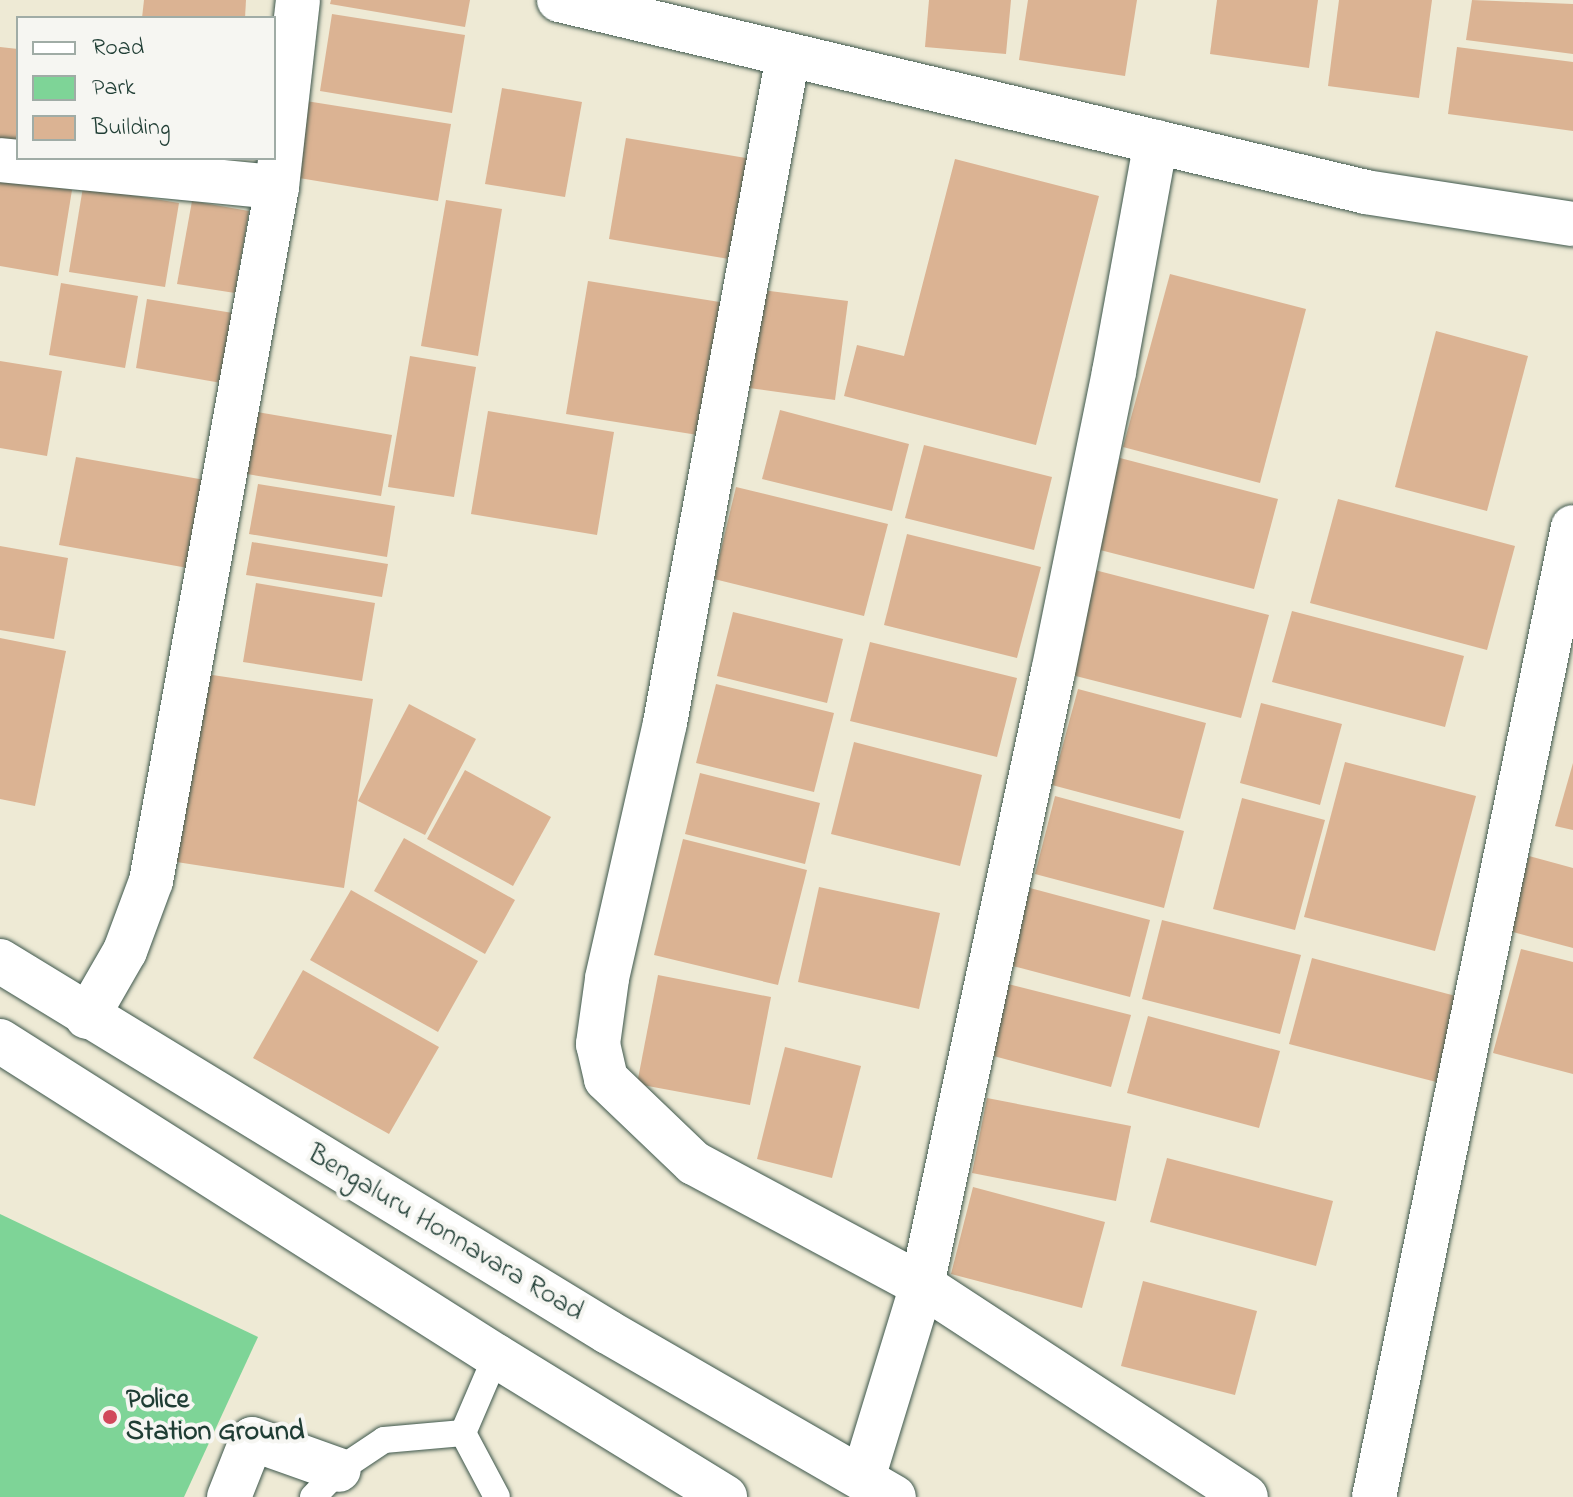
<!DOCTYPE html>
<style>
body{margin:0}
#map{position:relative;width:1573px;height:1497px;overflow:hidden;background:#eeead5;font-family:"Indie Flower",sans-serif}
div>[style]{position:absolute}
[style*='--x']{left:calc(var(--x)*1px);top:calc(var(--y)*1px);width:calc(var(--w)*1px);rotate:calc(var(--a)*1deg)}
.green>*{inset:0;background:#7ed497}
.building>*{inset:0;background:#dbb393}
.roads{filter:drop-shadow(0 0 2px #3e574c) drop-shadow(0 0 2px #3e574c)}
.service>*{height:26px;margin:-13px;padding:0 13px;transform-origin:13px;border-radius:13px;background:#fff}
.minor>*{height:44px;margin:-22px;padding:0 22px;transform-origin:22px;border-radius:22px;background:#fff}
.primary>*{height:44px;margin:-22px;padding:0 22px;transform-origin:22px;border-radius:22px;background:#fff}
.dots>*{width:22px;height:22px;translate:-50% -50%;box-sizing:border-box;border:4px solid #f6f6f2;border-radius:50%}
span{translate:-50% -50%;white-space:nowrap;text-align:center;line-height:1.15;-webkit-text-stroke:8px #f6f6f2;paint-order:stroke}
.street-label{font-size:28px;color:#1f3d34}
.poi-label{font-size:28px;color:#1f3d34;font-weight:700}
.left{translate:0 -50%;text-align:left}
.legend{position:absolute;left:16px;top:16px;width:260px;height:144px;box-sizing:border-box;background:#f6f6f2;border:2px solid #a0aca6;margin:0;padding:10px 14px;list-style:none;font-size:24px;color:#1f3d34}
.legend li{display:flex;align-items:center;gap:16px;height:40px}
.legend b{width:40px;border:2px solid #a0aca6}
</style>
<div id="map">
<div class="green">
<div style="clip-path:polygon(0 1214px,258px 1337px,184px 1497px,0 1497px)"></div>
</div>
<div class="building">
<div style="clip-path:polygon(144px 0,246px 0,245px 18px,142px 18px)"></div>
<div style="clip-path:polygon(331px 0,470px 0,465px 27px,330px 4px)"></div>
<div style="clip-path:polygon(929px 0,1011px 0,1006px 54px,925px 47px)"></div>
<div style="clip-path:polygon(1028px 0,1137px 0,1125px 76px,1019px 60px)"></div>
<div style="clip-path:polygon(1217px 0,1318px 0,1309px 68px,1210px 54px)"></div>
<div style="clip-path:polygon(1339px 0,1432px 0,1419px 98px,1328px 86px)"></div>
<div style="clip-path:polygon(1472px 0,1573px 4px,1573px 54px,1466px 40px)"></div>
<div style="clip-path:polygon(332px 14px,465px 35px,452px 113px,320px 91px)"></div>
<div style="clip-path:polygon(0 47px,18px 49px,18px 145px,0 143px)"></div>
<div style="clip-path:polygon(1457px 47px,1573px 62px,1573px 131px,1448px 114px)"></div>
<div style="clip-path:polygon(502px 88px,582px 102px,565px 197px,485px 184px)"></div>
<div style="clip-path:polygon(306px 101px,451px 124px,438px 201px,293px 177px)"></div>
<div style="clip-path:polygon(626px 138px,752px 159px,735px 260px,609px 239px)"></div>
<div style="clip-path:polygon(955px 159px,1099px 196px,1036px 445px,844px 396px,857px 345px,904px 356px)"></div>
<div style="clip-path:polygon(0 178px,72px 190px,58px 276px,0 266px)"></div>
<div style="clip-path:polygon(83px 187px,179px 203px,165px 287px,69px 272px)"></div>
<div style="clip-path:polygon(446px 200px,502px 209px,478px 356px,421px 346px)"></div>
<div style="clip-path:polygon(192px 201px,249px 211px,235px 293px,177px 284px)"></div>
<div style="clip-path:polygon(1170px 274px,1306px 309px,1260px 483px,1123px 447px)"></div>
<div style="clip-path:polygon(588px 281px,726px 303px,704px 436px,566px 414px)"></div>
<div style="clip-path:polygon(61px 283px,138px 296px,125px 368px,49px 355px)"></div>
<div style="clip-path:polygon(762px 290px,848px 301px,835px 400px,749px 388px)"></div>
<div style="clip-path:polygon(147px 299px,239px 314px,227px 384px,136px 368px)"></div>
<div style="clip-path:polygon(1436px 331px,1528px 356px,1487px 511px,1395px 487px)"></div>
<div style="clip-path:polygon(410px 356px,476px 367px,454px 497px,388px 487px)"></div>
<div style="clip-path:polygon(0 361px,62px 371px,47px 456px,0 448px)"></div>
<div style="clip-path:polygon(780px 410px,909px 444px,892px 511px,762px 479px)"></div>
<div style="clip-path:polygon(488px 411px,614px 432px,597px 535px,471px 514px)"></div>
<div style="clip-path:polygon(257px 412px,392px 435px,381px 496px,247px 474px)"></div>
<div style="clip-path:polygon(924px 445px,1052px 477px,1034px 550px,905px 518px)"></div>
<div style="clip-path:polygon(76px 457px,216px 482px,199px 570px,59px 545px)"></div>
<div style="clip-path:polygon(1120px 458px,1278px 499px,1254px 589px,1096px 549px)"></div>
<div style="clip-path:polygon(258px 484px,395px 506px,387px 557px,249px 534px)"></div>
<div style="clip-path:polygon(736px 487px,888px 524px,864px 616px,714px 579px)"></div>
<div style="clip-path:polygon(1338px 499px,1515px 546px,1487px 650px,1310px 603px)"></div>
<div style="clip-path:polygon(907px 534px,1041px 567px,1017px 658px,884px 625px)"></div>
<div style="clip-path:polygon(252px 542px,388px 564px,382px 597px,246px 575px)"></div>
<div style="clip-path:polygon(0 546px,68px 558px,54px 639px,0 630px)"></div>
<div style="clip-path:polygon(1087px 568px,1269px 615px,1241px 718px,1060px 672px)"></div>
<div style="clip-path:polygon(256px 583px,375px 603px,362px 681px,243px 662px)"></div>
<div style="clip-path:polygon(1292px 611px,1464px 656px,1445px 727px,1272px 682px)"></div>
<div style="clip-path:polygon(733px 612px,843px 639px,827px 703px,717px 676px)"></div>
<div style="clip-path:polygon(0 638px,66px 651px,35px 806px,0 799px)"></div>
<div style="clip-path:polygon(870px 642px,1017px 678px,997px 757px,850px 721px)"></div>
<div style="clip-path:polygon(199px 673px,373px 699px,344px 888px,170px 861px)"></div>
<div style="clip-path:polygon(716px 684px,834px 713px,814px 792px,696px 763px)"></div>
<div style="clip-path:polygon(1078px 689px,1206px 723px,1180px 819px,1052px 785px)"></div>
<div style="clip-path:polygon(1261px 703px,1342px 724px,1320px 805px,1240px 783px)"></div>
<div style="clip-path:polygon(409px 704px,476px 739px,425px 835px,358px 801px)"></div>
<div style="clip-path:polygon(854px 742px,982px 775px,960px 866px,831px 834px)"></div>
<div style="clip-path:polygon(1345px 762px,1476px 796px,1435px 951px,1304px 917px)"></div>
<div style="clip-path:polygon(1573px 763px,1573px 830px,1555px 826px)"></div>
<div style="clip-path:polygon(465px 770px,551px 817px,513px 886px,427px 839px)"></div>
<div style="clip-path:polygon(700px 773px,820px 803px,805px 864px,685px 834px)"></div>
<div style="clip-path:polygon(1055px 796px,1184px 831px,1164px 908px,1035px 874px)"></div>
<div style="clip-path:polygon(1242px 798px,1325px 820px,1295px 930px,1213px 909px)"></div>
<div style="clip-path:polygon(404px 838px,515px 900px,485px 954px,374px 891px)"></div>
<div style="clip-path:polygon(683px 839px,807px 870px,778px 985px,654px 955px)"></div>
<div style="clip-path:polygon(1529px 856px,1573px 868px,1573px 948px,1509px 931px)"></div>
<div style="clip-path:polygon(819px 887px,940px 913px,919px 1009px,798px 982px)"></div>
<div style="clip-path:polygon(1030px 888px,1150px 920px,1130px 997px,1009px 965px)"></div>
<div style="clip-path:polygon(351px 890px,478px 961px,438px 1032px,310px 960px)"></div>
<div style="clip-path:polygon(1162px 920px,1301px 955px,1280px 1034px,1142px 999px)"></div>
<div style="clip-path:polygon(1521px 949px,1573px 962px,1573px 1074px,1493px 1053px)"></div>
<div style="clip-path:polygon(1312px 958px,1467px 999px,1444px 1084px,1289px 1044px)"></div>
<div style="clip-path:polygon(303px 970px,439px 1047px,389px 1134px,253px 1058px)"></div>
<div style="clip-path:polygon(658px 975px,771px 997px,750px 1105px,637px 1084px)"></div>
<div style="clip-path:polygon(1004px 983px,1131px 1015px,1111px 1087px,986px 1054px)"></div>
<div style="clip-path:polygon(1148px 1016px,1280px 1051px,1259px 1128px,1127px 1093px)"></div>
<div style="clip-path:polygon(785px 1047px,861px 1066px,832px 1178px,757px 1159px)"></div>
<div style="clip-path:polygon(987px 1098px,1131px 1126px,1116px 1201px,972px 1173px)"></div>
<div style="clip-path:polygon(1167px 1158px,1333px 1201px,1316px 1266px,1150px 1222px)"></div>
<div style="clip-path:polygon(973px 1187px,1105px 1222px,1082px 1308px,951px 1274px)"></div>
<div style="clip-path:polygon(1143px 1281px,1257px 1311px,1235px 1395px,1121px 1366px)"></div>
</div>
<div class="roads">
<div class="service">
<div style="--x:496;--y:1356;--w:84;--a:113.2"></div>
<div style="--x:463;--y:1433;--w:72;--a:62"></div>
<div style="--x:313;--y:1497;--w:37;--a:-46"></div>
<div style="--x:339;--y:1470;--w:54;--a:-33.7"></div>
<div style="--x:384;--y:1440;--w:79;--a:-5.1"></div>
</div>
<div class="minor">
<div style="--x:559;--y:0;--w:830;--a:13.38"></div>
<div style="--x:1366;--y:192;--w:209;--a:8.8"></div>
<div style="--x:788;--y:56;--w:678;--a:100.45"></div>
<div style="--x:665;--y:723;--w:262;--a:102.8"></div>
<div style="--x:607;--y:979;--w:66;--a:97.9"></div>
<div style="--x:598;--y:1044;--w:36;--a:77"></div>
<div style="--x:606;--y:1079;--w:122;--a:43.7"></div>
<div style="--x:694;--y:1163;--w:259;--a:28.2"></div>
<div style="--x:922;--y:1285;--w:387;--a:33.2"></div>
<div style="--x:0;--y:160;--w:278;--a:5.6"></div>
<div style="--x:87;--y:1017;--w:76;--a:-60.1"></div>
<div style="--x:125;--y:951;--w:75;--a:-69.6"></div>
<div style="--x:151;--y:881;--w:705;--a:-79.71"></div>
<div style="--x:277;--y:187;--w:188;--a:-83.6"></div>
<div style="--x:863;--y:1478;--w:202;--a:-73"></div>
<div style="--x:922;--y:1285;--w:627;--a:-77.94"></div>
<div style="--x:1053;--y:672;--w:306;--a:-78.5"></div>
<div style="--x:1114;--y:372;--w:234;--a:-79.7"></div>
<div style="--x:229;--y:1497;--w:62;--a:-68.4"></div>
<div style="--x:252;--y:1439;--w:92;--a:19.6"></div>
<div style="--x:1374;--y:1497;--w:990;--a:-78.41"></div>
</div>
<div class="primary">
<div style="--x:0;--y:961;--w:712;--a:31.39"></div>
<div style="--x:608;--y:1332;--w:330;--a:30"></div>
<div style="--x:0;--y:1041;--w:588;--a:32.42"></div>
<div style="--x:496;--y:1356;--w:269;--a:31.6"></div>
</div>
</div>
<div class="dots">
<div style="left:110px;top:1417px;background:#d1495b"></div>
</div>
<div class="street-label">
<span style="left:445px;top:1234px;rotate:31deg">Bengaluru Honnavara Road</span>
</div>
<div class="poi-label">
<span class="left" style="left:126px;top:1417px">Police<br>Station Ground</span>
</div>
<ul class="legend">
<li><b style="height:10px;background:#fff"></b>Road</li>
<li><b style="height:22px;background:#7ed497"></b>Park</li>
<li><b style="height:22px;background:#dbb393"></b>Building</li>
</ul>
</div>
